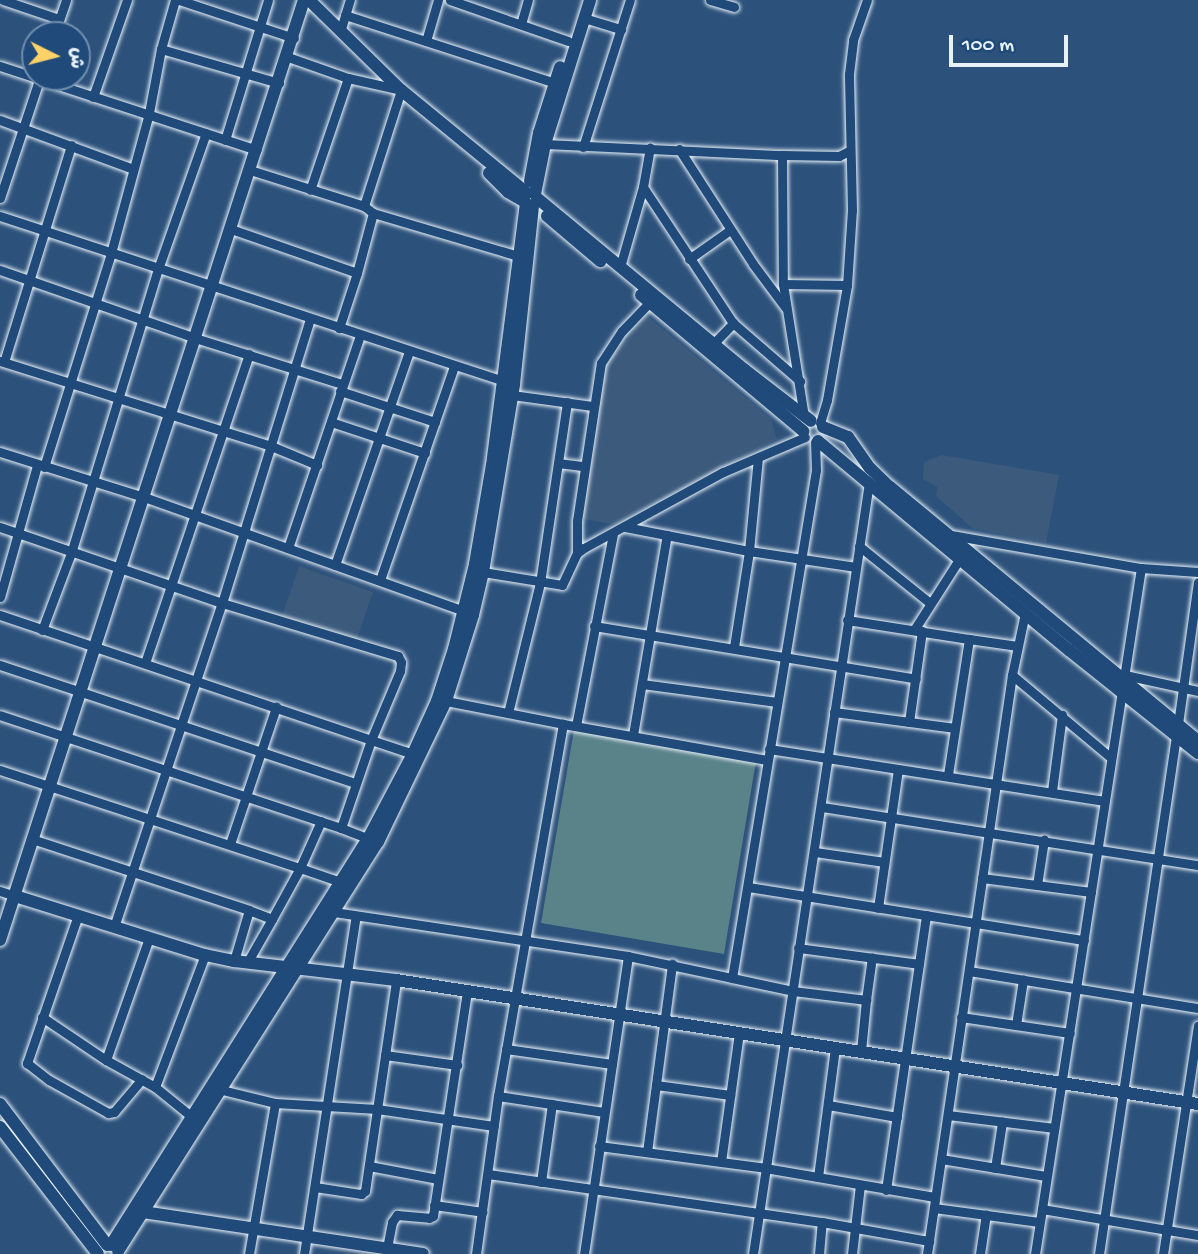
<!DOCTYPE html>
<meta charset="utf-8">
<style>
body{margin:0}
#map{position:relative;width:1198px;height:1254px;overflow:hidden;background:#2c517b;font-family:"Gochi Hand","Playpen Sans Arabic",sans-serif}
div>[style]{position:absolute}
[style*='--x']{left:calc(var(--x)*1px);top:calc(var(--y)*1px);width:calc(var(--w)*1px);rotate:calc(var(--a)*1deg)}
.built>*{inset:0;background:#3b5a7c}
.green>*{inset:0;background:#598289}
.roads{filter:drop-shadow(0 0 2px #e8f1f8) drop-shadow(0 0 2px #e8f1f8)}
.street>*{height:9px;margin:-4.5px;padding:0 4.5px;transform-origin:4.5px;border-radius:4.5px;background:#1f4a7a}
.secondary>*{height:12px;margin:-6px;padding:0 6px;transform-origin:6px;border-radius:6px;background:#1f4a7a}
span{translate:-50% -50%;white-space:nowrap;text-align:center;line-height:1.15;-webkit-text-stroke:7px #1f4a7a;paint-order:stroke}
.north{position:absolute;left:21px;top:21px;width:70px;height:70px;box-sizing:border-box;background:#1f4a7a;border:2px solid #6f8dac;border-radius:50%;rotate:96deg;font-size:19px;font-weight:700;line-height:28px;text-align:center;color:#e8f1f8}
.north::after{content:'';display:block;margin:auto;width:24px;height:32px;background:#ffd166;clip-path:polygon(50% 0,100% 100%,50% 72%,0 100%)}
.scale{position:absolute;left:949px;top:35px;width:119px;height:32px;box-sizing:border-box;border:4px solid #e8f1f8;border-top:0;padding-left:9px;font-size:21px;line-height:24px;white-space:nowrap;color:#e8f1f8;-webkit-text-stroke:5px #1f4a7a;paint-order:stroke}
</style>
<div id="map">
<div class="built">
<div style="clip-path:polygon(647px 316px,771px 419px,777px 439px,613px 524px,582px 519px,604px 366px)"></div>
<div style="clip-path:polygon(942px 455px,1059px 475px,1046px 543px,972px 528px,936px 496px,937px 487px,923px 479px,924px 462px)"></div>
<div style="clip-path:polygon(299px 566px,373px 592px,356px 641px,282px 616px)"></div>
</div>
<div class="green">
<div style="clip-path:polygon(574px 730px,756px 761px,724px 954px,541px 923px)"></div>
</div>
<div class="roads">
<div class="street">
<div style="--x:3;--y:0;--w:59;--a:18.7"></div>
<div style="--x:179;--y:0;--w:121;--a:18.3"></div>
<div style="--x:450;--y:0;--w:125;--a:19.2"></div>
<div style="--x:710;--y:0;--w:25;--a:16"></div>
<div style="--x:345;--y:15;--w:221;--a:17.9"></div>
<div style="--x:584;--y:18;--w:39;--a:17"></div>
<div style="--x:521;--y:24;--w:25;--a:-74"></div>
<div style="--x:340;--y:32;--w:34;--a:-73"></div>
<div style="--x:54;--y:35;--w:37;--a:-71"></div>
<div style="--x:426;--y:41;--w:43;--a:-73.7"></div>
<div style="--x:161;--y:49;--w:123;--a:16.1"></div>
<div style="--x:288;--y:57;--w:64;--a:19.3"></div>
<div style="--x:348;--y:78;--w:118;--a:108.7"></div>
<div style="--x:0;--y:66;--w:270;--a:18.1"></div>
<div style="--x:348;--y:78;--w:54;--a:12.8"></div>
<div style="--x:401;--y:90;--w:122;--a:107.7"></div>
<div style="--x:93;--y:97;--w:103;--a:-70.7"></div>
<div style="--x:0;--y:120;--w:142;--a:20.2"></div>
<div style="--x:225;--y:140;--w:146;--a:-72.9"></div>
<div style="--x:545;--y:144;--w:237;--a:2.7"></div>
<div style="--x:782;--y:155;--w:57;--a:1"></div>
<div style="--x:839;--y:156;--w:11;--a:-27"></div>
<div style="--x:583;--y:147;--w:154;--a:-72.3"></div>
<div style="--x:679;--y:149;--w:137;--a:57.2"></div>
<div style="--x:753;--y:264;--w:54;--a:53.3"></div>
<div style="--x:782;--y:155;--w:129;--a:89.6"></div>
<div style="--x:783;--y:284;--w:134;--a:81"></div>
<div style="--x:250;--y:170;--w:120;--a:17.5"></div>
<div style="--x:364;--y:206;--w:11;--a:38"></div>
<div style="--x:373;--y:213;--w:151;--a:16.5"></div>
<div style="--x:643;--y:187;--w:163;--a:56.5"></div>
<div style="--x:733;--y:323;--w:89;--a:40.9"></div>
<div style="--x:0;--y:198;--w:127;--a:-71.7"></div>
<div style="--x:0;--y:216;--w:533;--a:18.13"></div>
<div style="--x:231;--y:229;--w:133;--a:19.2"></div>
<div style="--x:357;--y:273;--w:58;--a:108.1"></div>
<div style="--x:689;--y:259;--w:50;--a:-35.3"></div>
<div style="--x:620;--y:267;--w:83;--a:-74"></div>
<div style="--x:643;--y:187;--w:40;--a:-80"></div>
<div style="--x:0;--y:270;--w:207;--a:19.2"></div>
<div style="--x:195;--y:338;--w:154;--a:17.4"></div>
<div style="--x:357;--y:273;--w:62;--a:-75.1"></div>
<div style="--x:783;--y:284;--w:64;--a:0.9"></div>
<div style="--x:714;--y:343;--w:28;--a:-46"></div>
<div style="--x:0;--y:361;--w:284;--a:17.4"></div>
<div style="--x:271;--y:446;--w:50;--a:22.4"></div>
<div style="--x:4;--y:362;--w:227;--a:-72.8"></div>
<div style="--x:340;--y:391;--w:100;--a:18.1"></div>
<div style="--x:512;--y:395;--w:81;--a:7.8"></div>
<div style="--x:331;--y:422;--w:99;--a:18.3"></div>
<div style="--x:820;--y:423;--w:24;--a:-73"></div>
<div style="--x:827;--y:400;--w:117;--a:-80.1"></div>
<div style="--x:847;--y:285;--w:75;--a:-86.2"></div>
<div style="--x:852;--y:210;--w:136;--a:-91.3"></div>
<div style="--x:849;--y:74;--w:34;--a:-83"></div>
<div style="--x:853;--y:40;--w:42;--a:-70.7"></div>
<div style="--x:0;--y:452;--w:151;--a:17.4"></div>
<div style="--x:144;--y:497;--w:345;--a:19.6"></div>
<div style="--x:558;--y:463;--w:26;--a:7"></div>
<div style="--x:44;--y:467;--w:224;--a:-72.6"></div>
<div style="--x:111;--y:253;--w:145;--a:-74.8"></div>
<div style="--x:149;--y:113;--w:65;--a:-79.4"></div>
<div style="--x:161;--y:49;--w:51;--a:-74.1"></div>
<div style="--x:0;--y:527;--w:235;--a:18.9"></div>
<div style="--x:222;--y:603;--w:184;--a:16.8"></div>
<div style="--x:398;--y:656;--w:7;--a:63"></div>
<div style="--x:401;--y:662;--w:9;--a:96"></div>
<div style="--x:400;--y:671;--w:75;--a:112.8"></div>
<div style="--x:371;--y:740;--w:44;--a:18.4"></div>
<div style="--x:625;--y:527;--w:126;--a:11"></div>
<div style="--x:749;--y:551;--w:94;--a:-84.5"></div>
<div style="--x:951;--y:535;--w:193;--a:9.9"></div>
<div style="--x:1141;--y:568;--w:57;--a:4"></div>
<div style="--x:859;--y:546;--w:91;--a:38.8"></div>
<div style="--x:288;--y:548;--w:225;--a:-71.3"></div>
<div style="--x:577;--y:553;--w:32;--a:-90"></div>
<div style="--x:577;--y:521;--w:160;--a:-81.4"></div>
<div style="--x:601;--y:363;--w:38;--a:-57"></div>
<div style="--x:622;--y:331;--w:40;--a:-46"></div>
<div style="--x:335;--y:565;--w:226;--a:-70.9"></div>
<div style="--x:483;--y:572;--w:80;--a:9.3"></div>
<div style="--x:562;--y:585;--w:35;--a:-65"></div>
<div style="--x:577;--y:553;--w:9;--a:-36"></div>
<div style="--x:584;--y:548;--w:158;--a:-28.7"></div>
<div style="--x:723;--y:472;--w:89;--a:-23.1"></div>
<div style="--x:380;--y:580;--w:226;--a:-70.9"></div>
<div style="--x:0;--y:597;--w:137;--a:-74.3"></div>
<div style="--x:0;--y:615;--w:391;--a:18.6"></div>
<div style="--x:371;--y:740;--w:93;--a:108.8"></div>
<div style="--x:341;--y:828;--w:359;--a:-161.7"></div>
<div style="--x:847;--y:620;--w:123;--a:8.9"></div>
<div style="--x:969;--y:639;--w:138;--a:98.8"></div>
<div style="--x:594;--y:626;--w:326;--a:9.3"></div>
<div style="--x:42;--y:630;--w:85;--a:-69.4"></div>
<div style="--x:72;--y:550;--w:294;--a:-73"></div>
<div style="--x:158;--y:269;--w:144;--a:-70.6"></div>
<div style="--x:914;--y:630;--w:85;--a:-57.4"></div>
<div style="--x:969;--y:639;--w:49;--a:8.3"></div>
<div style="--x:734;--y:647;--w:97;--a:-81.1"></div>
<div style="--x:749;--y:551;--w:108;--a:8.5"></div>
<div style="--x:145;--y:663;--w:326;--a:-71.4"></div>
<div style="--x:0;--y:665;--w:374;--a:18.4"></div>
<div style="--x:1012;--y:675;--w:128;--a:39.9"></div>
<div style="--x:1125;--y:675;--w:75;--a:12.4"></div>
<div style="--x:642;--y:684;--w:136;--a:7.6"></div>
<div style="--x:446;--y:701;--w:119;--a:11.1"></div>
<div style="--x:834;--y:712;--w:122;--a:7.5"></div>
<div style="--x:508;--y:713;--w:134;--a:-76.2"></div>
<div style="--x:540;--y:583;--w:183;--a:-81.5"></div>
<div style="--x:909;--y:722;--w:92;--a:-81.9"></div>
<div style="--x:1178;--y:724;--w:143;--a:-82"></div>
<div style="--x:576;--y:726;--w:196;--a:-79.1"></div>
<div style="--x:633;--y:735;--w:203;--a:-80.4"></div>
<div style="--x:769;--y:749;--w:338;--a:8.8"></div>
<div style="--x:0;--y:770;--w:316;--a:18.1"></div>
<div style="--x:300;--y:868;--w:58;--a:118.8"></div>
<div style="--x:272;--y:919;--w:25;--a:-159"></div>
<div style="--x:249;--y:910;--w:53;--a:106.4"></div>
<div style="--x:1052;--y:791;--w:77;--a:-82.5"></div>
<div style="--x:822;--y:807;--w:380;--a:8.8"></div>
<div style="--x:321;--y:821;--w:51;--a:114.1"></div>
<div style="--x:300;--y:868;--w:43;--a:18.9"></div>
<div style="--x:341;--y:828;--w:33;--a:21"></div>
<div style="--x:35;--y:840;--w:225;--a:18.1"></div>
<div style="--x:230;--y:844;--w:145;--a:-71.4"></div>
<div style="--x:815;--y:852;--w:70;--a:8.2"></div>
<div style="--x:982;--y:878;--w:110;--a:7.3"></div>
<div style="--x:1037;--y:885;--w:46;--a:-81.2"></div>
<div style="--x:748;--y:887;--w:340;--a:9"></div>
<div style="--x:0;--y:891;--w:16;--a:18"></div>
<div style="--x:878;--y:908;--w:140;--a:-81.8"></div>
<div style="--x:334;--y:912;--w:297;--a:8.5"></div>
<div style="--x:628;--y:956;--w:106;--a:11.9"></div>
<div style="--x:732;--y:978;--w:515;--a:-80.61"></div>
<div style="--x:816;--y:470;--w:28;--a:-92"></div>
<div style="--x:78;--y:915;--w:157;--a:109"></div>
<div style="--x:27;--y:1063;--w:28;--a:38"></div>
<div style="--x:49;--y:1080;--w:68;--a:29.2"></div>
<div style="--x:108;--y:1113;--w:6;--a:-9"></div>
<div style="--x:114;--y:1112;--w:43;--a:-49.7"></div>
<div style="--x:114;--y:927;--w:342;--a:-71.6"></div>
<div style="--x:222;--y:603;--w:297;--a:-72.8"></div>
<div style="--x:798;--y:948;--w:122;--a:7.5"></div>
<div style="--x:247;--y:963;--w:51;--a:-60.4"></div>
<div style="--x:969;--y:971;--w:232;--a:9.2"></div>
<div style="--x:732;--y:978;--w:62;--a:12"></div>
<div style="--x:793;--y:991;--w:74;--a:7"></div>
<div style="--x:866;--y:1000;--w:43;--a:-82.1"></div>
<div style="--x:42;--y:1017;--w:77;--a:33.9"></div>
<div style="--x:106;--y:1060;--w:56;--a:28.9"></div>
<div style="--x:155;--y:1087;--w:141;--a:-69.3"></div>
<div style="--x:961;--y:1017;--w:110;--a:8.4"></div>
<div style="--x:1016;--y:1025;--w:46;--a:-81.2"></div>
<div style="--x:506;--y:1049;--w:107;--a:8.1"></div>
<div style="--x:861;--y:1051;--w:51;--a:-84.4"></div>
<div style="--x:385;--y:1055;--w:73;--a:7.9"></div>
<div style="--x:106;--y:1060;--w:129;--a:-70.6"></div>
<div style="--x:656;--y:1085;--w:75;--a:7.7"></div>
<div style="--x:155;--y:1087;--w:46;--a:38.9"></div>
<div style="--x:222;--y:1090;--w:55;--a:13.8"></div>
<div style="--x:498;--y:1096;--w:107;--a:8.6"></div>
<div style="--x:828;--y:1105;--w:70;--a:9.9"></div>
<div style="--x:948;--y:1115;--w:107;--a:7"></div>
<div style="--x:599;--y:1146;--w:167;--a:7.5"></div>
<div style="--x:765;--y:1168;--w:172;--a:9.7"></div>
<div style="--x:647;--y:1152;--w:190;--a:-82.4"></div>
<div style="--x:941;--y:1159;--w:106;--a:9.2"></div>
<div style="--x:721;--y:1162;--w:130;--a:-82.1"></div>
<div style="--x:369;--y:1166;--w:70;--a:10.7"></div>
<div style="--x:995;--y:1168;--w:47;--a:-81.3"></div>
<div style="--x:488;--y:1174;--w:337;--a:8.2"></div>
<div style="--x:822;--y:1222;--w:109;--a:10.1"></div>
<div style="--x:818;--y:1177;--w:131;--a:-82.5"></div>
<div style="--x:541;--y:1182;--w:79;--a:-82"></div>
<div style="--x:315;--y:1187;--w:47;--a:8.7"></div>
<div style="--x:361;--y:1194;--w:5;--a:-37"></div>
<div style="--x:365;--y:1191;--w:213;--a:-81.6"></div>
<div style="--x:886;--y:1190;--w:278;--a:-81.7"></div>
<div style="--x:434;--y:1205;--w:49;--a:8.1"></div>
<div style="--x:934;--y:1208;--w:106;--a:7.6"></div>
<div style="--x:1042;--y:1209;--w:158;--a:9.5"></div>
<div style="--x:387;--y:1248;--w:26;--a:-79"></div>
<div style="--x:392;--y:1222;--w:9;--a:-54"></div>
<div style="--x:397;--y:1215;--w:32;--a:5"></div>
<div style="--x:429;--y:1218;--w:4;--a:-27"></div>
<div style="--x:433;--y:1216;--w:227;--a:-81.4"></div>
<div style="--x:249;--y:1254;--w:153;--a:-80.2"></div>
<div style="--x:275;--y:1103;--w:102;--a:3.4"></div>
<div style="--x:377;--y:1109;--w:118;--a:8.3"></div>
<div style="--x:304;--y:1254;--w:342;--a:-81.3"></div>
<div style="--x:476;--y:1254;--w:160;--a:-82.1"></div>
<div style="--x:498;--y:1096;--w:378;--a:-80.1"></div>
<div style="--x:563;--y:724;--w:207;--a:10"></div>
<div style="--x:584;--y:1254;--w:301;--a:-81.6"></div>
<div style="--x:753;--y:1254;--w:781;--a:-81.45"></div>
<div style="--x:819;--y:1254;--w:32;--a:-85"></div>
<div style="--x:852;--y:1254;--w:69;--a:-83.4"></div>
<div style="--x:927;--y:1254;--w:585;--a:-81.65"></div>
<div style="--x:1012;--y:675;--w:63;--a:-78.2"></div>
<div style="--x:980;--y:1254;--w:40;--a:-81.5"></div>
<div style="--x:1035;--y:1254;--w:694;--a:-81.22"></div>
<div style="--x:1099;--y:1254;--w:524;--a:-81.54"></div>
<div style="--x:1163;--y:1254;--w:231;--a:-81.3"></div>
</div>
<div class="secondary">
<div style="--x:309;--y:0;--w:129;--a:44.4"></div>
<div style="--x:401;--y:90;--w:163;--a:39.3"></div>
<div style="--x:489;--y:173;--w:27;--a:45"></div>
<div style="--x:508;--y:192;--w:20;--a:30"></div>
<div style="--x:530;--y:181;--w:49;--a:-79.4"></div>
<div style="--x:539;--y:133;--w:69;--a:-72.3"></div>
<div style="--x:535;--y:194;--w:51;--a:-78.7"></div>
<div style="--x:545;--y:144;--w:151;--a:-72.6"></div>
<div style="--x:537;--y:198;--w:270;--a:39.6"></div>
<div style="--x:745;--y:370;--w:83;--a:37.7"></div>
<div style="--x:547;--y:216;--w:70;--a:40.3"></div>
<div style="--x:641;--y:295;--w:212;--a:40"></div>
<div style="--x:823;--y:427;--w:27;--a:22"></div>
<div style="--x:848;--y:437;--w:38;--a:55"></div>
<div style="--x:870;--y:468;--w:28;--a:44"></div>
<div style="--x:890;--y:487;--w:399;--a:39.5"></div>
<div style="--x:818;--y:441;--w:327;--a:39.8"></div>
<div style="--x:1069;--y:650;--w:165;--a:38.6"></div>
<div style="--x:15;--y:896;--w:199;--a:17.3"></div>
<div style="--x:205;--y:955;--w:30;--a:12"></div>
<div style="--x:234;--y:961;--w:163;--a:6.7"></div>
<div style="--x:396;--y:980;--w:812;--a:8.79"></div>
<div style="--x:0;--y:940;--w:988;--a:-72.08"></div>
<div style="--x:0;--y:1104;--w:177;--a:52.8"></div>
<div style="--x:0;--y:1127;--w:160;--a:52.3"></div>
<div style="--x:143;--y:1212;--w:283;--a:8.5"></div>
<div style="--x:111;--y:1245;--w:481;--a:-57.7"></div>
<div style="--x:368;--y:839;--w:96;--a:-62.1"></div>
<div style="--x:413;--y:754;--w:58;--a:-65.6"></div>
<div style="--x:437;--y:701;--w:55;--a:-71.9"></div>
<div style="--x:454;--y:649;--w:88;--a:-76.1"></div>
<div style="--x:475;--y:564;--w:100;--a:-80.3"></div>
<div style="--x:492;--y:465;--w:263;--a:-82.6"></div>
<div style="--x:118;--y:1251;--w:485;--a:-57.6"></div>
<div style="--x:378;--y:842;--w:157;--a:-64.3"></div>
<div style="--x:446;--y:701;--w:90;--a:-72.6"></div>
<div style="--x:473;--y:615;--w:44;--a:-76.9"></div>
<div style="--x:483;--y:572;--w:191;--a:-80.6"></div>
<div style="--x:514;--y:384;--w:180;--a:-83.9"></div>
</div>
</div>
<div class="north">ش</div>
<div class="scale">100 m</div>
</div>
